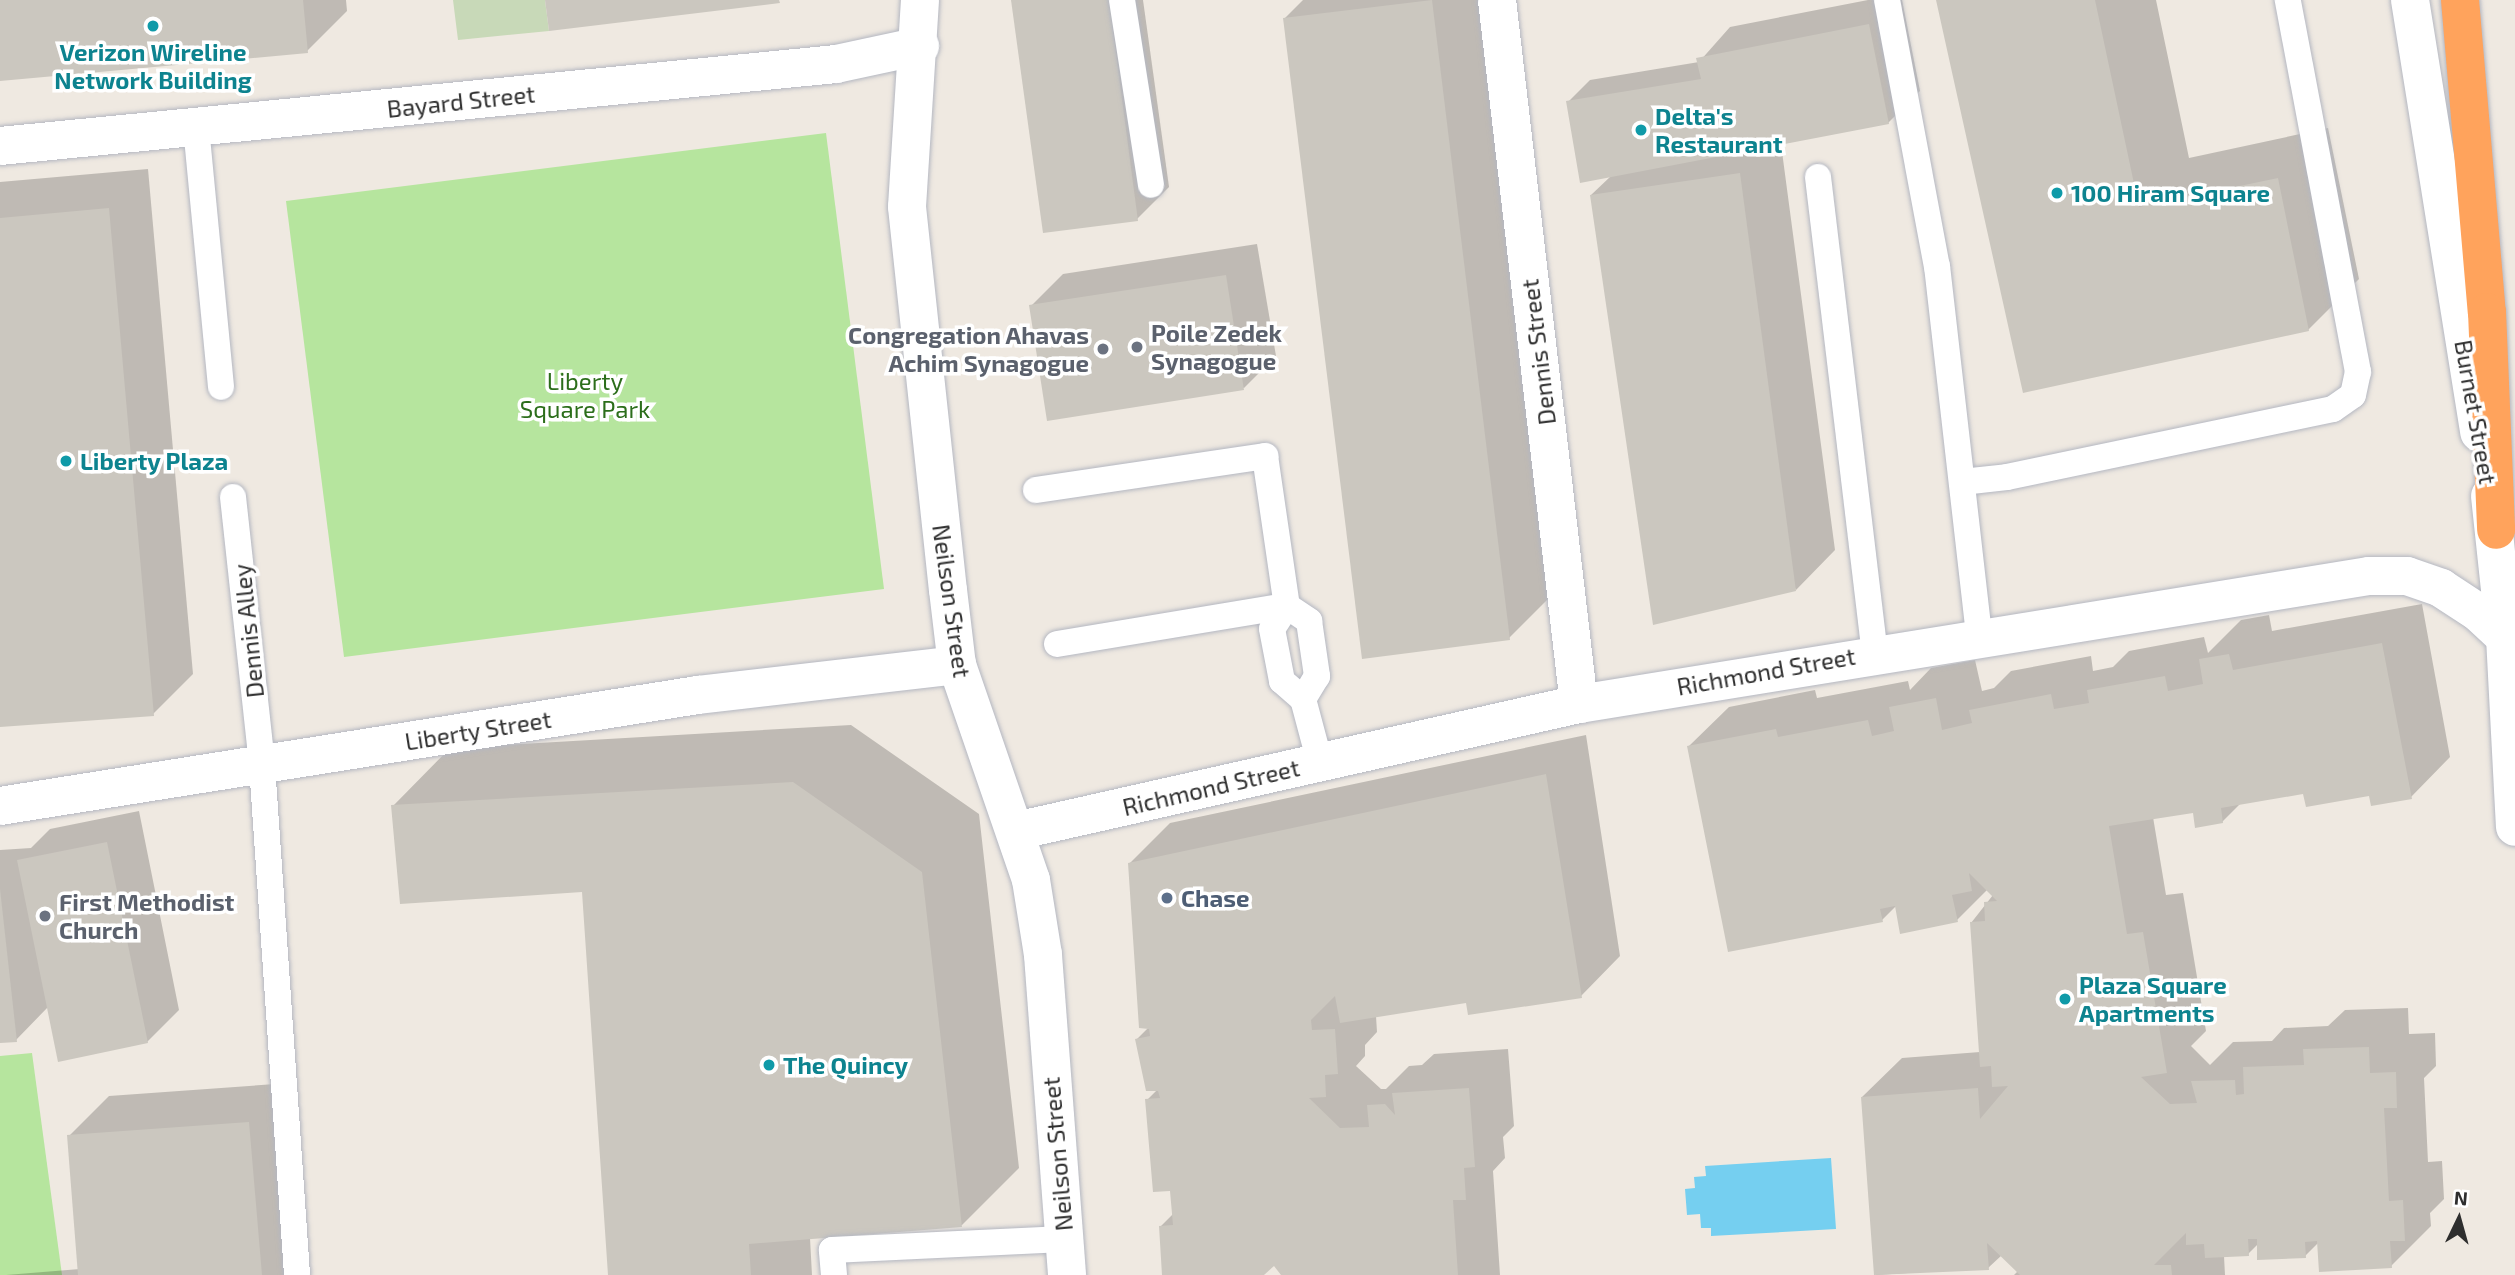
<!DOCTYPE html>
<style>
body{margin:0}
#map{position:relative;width:2515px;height:1275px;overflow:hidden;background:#efe9e1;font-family:"Exo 2",sans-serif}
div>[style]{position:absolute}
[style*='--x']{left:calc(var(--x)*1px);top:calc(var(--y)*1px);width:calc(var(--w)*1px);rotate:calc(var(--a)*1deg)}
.green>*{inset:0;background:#b6e59e}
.cemetery>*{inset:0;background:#c8d9b8}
.water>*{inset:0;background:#75cff0}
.shadow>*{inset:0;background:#0003}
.building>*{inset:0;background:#cbc7bf}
.roads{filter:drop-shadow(0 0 2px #b4b7c1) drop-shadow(0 0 2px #b4b7c1)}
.service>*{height:26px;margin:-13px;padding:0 13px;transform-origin:13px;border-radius:13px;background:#fff}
.minor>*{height:38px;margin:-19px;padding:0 19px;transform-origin:19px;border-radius:19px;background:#fff}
.secondary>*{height:38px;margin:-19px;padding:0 19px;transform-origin:19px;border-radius:19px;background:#fff}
.motorway>*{height:38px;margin:-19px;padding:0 19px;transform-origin:19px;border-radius:19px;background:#ffa35c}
.dots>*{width:19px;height:19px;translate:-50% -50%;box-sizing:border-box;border:4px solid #fff;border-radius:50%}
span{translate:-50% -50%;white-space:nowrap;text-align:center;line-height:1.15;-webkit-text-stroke:7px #fff;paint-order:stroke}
.culture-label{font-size:24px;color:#0d838f;font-weight:700}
.left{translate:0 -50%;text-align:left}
.street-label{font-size:24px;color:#2e2e2e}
.worship-label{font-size:24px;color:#5b616d;font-weight:700}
.right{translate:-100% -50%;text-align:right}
.park-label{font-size:24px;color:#2c6e1b}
.service-label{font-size:24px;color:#4e5e75;font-weight:700}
.north{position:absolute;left:2424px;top:1184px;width:70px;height:70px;-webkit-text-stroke:5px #fff;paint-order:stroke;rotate:5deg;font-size:19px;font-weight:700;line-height:28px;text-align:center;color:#2e2e2e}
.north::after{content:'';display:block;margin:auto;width:24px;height:32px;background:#2e2e2e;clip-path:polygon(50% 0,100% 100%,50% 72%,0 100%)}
</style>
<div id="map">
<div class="green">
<div style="clip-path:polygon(826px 133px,884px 589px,344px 657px,286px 201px)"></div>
<div style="clip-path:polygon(32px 1053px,62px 1275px,0 1275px,0 1056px)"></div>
</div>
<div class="cemetery">
<div style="clip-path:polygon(453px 0,545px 0,549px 31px,458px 40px)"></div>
</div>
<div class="water">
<div style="clip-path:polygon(1831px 1158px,1836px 1229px,1711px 1236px,1711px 1228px,1701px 1228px,1700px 1214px,1687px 1215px,1685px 1189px,1695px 1188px,1694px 1177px,1706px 1176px,1705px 1166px)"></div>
</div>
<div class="shadow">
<div style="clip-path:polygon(0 0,346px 0,347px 11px,307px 51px,0 80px)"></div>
<div style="clip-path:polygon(1012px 0,1143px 0,1169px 187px,1137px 219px)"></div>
<div style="clip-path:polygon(1303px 0,1488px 0,1559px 588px,1509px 638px,1285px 18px)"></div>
<div style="clip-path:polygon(1868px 0,1902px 0,1920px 91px,1888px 123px,1781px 144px,1835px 550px,1796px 590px,1591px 195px,1611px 176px,1568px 102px,1590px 80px,1699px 62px,1730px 27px)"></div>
<div style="clip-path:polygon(1938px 0,2156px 0,2189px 158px,2328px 128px,2359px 279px,2308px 330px,2025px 391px)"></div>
<div style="clip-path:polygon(148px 169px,193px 674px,153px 714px,0 725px,0 182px)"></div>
<div style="clip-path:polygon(1257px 244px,1276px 356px,1244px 388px,1031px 306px,1063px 274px)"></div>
<div style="clip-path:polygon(2422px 604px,2450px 757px,2411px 797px,2305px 792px,2241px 803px,2222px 822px,2194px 811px,2153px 817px,2166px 895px,2183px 893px,2206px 1031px,2191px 1046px,2210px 1065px,2233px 1042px,2272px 1041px,2284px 1028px,2328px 1026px,2345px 1010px,2408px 1008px,2409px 1034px,2435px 1033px,2436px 1066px,2424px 1078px,2428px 1162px,2442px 1161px,2444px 1199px,2430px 1213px,2431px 1226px,2391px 1266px,2319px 1242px,2305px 1256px,2258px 1244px,2248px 1254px,2224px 1256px,2225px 1275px,2014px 1275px,2018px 1271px,2002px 1255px,1988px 1268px,1876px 1275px,1862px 1097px,1902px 1058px,1980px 1052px,1971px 923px,1993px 895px,1988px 889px,1957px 920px,1897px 905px,1882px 920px,1689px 746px,1729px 707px,1815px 690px,1817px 698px,1908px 681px,1910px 690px,1931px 668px,1975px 660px,1982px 691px,1994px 688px,2011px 671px,2091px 656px,2093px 671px,2113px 667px,2129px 651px,2204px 637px,2208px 653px,2241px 620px,2269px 615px,2272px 631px)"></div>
<div style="clip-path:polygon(851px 725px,979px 814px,1019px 1168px,962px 1225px,810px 1238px,812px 1275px,610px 1275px,584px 890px,393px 806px,450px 748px)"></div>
<div style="clip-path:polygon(1586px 735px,1620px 956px,1581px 996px,1467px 1002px,1376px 1016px,1377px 1032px,1365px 1045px,1365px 1056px,1356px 1066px,1381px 1089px,1386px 1089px,1409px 1066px,1422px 1065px,1434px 1054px,1508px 1049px,1514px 1126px,1503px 1137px,1505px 1158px,1493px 1171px,1500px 1275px,1283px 1275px,1274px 1264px,1261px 1275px,1164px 1275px,1160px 1227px,1174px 1213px,1172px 1189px,1147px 1100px,1158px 1089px,1137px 1039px,1149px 1027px,1130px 863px,1170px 823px)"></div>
<div style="clip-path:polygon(139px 811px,179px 1010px,147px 1042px,48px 1007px,16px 1040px,0 1041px,0 850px,31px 848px,50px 829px)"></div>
<div style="clip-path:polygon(289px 1083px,304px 1275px,6px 1275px,80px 1269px,69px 1136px,109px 1096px)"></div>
</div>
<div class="building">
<div style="clip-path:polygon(0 0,303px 0,308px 53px,0 81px)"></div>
<div style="clip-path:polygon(545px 0,779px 0,780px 3px,549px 31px)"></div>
<div style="clip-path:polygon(1011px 0,1109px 0,1138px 221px,1043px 233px)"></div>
<div style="clip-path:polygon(1432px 0,1510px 640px,1362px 659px,1283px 18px)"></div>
<div style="clip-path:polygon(1936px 0,2095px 0,2139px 207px,2278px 178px,2309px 331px,2023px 393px)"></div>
<div style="clip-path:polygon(1869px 24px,1889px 124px,1580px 183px,1566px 101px,1701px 79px,1696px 58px)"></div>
<div style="clip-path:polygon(1740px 173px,1796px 591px,1653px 625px,1590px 195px)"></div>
<div style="clip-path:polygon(109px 208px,154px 716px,0 727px,0 218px)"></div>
<div style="clip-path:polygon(1226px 275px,1244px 390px,1047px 421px,1029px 305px)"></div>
<div style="clip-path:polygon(2382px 643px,2412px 799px,2371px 806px,2369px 796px,2306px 807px,2303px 794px,2221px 808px,2223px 823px,2195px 828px,2193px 813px,2109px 826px,2127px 934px,2143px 932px,2167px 1073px,2141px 1077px,2170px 1104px,2197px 1103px,2191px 1081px,2235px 1080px,2236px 1095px,2244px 1094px,2243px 1067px,2304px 1065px,2303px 1049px,2369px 1047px,2370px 1073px,2396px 1072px,2397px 1108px,2384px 1108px,2389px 1201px,2403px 1200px,2405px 1241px,2390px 1241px,2392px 1268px,2319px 1272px,2317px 1241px,2305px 1242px,2306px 1258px,2257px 1260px,2257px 1239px,2248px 1239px,2249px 1256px,2205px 1258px,2204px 1244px,2186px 1245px,2186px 1233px,2154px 1265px,2171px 1265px,2172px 1275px,2020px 1275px,1987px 1243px,1989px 1270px,1874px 1275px,1861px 1097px,1978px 1088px,1980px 1119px,2008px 1086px,1992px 1087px,1991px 1066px,1980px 1067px,1970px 922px,1985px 921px,1984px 902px,1997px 901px,1969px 873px,1972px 891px,1952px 895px,1958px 922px,1900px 934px,1895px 906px,1880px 909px,1883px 922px,1728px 952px,1687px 746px,1776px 729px,1778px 737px,1868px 720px,1872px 736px,1894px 731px,1889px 707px,1936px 698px,1942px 730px,1972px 723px,1969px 710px,2051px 694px,2054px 709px,2089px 703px,2087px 690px,2165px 676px,2168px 691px,2203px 684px,2199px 659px,2229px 654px,2233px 670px)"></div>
<div style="clip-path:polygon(1546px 774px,1582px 998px,1468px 1015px,1466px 1003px,1340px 1023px,1335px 996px,1311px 1020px,1312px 1030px,1335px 1029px,1338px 1074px,1325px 1075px,1326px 1097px,1309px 1098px,1340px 1128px,1369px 1127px,1367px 1105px,1385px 1104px,1395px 1115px,1392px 1093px,1469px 1088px,1475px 1167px,1464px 1168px,1466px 1200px,1453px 1200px,1458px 1275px,1281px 1275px,1274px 1266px,1264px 1275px,1162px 1275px,1159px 1226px,1173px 1225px,1170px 1191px,1153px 1192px,1145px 1099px,1160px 1098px,1158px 1091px,1146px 1091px,1135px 1039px,1150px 1036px,1149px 1029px,1139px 1028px,1128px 863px)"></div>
<div style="clip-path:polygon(793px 782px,922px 872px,962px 1227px,749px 1244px,751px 1275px,608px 1275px,582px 892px,400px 904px,391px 805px)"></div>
<div style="clip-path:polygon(107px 842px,148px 1043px,58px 1062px,17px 860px)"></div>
<div style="clip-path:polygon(0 889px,17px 1042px,0 1043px)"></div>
<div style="clip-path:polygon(249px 1122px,262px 1275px,78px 1275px,67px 1135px)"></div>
</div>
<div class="roads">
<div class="service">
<div style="--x:1122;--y:0;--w:187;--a:81.1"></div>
<div style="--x:1887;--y:0;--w:271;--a:79.4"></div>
<div style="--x:1937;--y:266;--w:371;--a:83.5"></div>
<div style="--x:196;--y:127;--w:261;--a:84.5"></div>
<div style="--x:1818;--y:177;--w:479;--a:83.2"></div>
<div style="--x:1962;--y:482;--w:45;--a:-6.3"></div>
<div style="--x:2007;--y:477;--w:333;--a:-11.8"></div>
<div style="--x:2333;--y:409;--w:24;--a:-35"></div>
<div style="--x:2353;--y:395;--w:24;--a:-78"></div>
<div style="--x:2358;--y:372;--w:379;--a:-100.7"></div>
<div style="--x:1036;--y:490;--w:232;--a:-8.4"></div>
<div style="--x:1265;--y:456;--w:152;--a:81.7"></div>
<div style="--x:1287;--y:606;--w:27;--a:123"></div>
<div style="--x:1272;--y:629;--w:53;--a:79.1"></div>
<div style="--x:1282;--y:681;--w:28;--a:41"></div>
<div style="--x:1303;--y:699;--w:66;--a:75.1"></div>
<div style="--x:233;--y:497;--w:270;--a:83.8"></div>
<div style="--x:262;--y:765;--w:511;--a:86.07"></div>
<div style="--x:1057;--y:644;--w:233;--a:-9.4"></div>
<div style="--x:1287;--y:606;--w:27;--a:34"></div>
<div style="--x:1309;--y:621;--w:56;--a:81.7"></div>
<div style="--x:1317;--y:676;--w:27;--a:121"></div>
<div style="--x:834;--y:1275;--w:25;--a:-95"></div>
<div style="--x:832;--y:1250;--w:232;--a:-2.7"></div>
</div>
<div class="minor">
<div style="--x:920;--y:0;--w:207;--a:93.6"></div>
<div style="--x:907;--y:207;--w:385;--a:83.9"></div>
<div style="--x:948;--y:590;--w:76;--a:83.2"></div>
<div style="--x:957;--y:665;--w:227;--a:71"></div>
<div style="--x:1031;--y:880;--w:76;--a:80.9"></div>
<div style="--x:1043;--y:955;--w:321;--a:85.7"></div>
<div style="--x:1497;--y:0;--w:709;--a:83.36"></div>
<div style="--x:0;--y:146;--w:840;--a:-5.6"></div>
<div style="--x:836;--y:64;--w:86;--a:-12.1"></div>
<div style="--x:0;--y:806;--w:707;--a:-9.04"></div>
<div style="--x:698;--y:695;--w:261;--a:-6.6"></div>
<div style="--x:1016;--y:831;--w:577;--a:-12.71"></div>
<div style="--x:1579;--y:704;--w:800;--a:-9.2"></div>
<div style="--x:2369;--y:576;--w:38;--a:0"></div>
<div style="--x:2407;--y:576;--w:36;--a:19"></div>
<div style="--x:2441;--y:588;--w:45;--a:33.3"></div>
<div style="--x:2479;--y:613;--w:35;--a:43"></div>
</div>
<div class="secondary">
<div style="--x:2410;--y:0;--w:438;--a:80.9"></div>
<div style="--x:2490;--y:496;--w:142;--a:83.9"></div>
<div style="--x:2505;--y:637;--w:190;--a:87"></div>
</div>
<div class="motorway">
<div style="--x:2460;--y:0;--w:313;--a:85.1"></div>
<div style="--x:2487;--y:312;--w:218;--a:87.6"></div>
</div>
</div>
<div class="dots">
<div style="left:153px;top:26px;background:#0f9aa8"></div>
<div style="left:1641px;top:130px;background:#0f9aa8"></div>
<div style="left:2057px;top:193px;background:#0f9aa8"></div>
<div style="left:1137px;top:347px;background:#6b7280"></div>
<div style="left:1103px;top:349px;background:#6b7280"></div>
<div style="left:66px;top:461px;background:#0f9aa8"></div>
<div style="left:1167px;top:898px;background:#5c6f8a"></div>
<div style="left:45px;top:916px;background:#6b7280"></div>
<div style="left:2065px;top:999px;background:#0f9aa8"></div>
<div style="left:769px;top:1065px;background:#0f9aa8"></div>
</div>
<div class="culture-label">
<span style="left:153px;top:66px">Verizon Wireline<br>Network Building</span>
<span class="left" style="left:1655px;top:130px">Delta's<br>Restaurant</span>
<span class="left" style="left:2071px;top:193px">100 Hiram Square</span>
<span class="left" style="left:80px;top:461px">Liberty Plaza</span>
<span class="left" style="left:2079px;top:999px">Plaza Square<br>Apartments</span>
<span class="left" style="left:783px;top:1065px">The Quincy</span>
</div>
<div class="street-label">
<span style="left:461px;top:101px;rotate:-6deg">Bayard Street</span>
<span style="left:1538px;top:352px;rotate:-97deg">Dennis Street</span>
<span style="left:2476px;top:412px;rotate:80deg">Burnet Street</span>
<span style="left:952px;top:601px;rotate:82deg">Neilson Street</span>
<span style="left:248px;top:631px;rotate:-96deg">Dennis Alley</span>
<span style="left:1766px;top:671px;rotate:-10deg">Richmond Street</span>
<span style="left:478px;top:730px;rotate:-9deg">Liberty Street</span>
<span style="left:1211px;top:787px;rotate:-13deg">Richmond Street</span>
<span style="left:1057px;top:1154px;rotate:-95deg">Neilson Street</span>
</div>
<div class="worship-label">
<span class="left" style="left:1151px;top:347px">Poile Zedek<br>Synagogue</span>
<span class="right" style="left:1089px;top:349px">Congregation Ahavas<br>Achim Synagogue</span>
<span class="left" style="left:59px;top:916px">First Methodist<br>Church</span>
</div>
<div class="park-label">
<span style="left:585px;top:395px">Liberty<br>Square Park</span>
</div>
<div class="service-label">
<span class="left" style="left:1181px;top:898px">Chase</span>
</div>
<div class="north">N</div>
</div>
